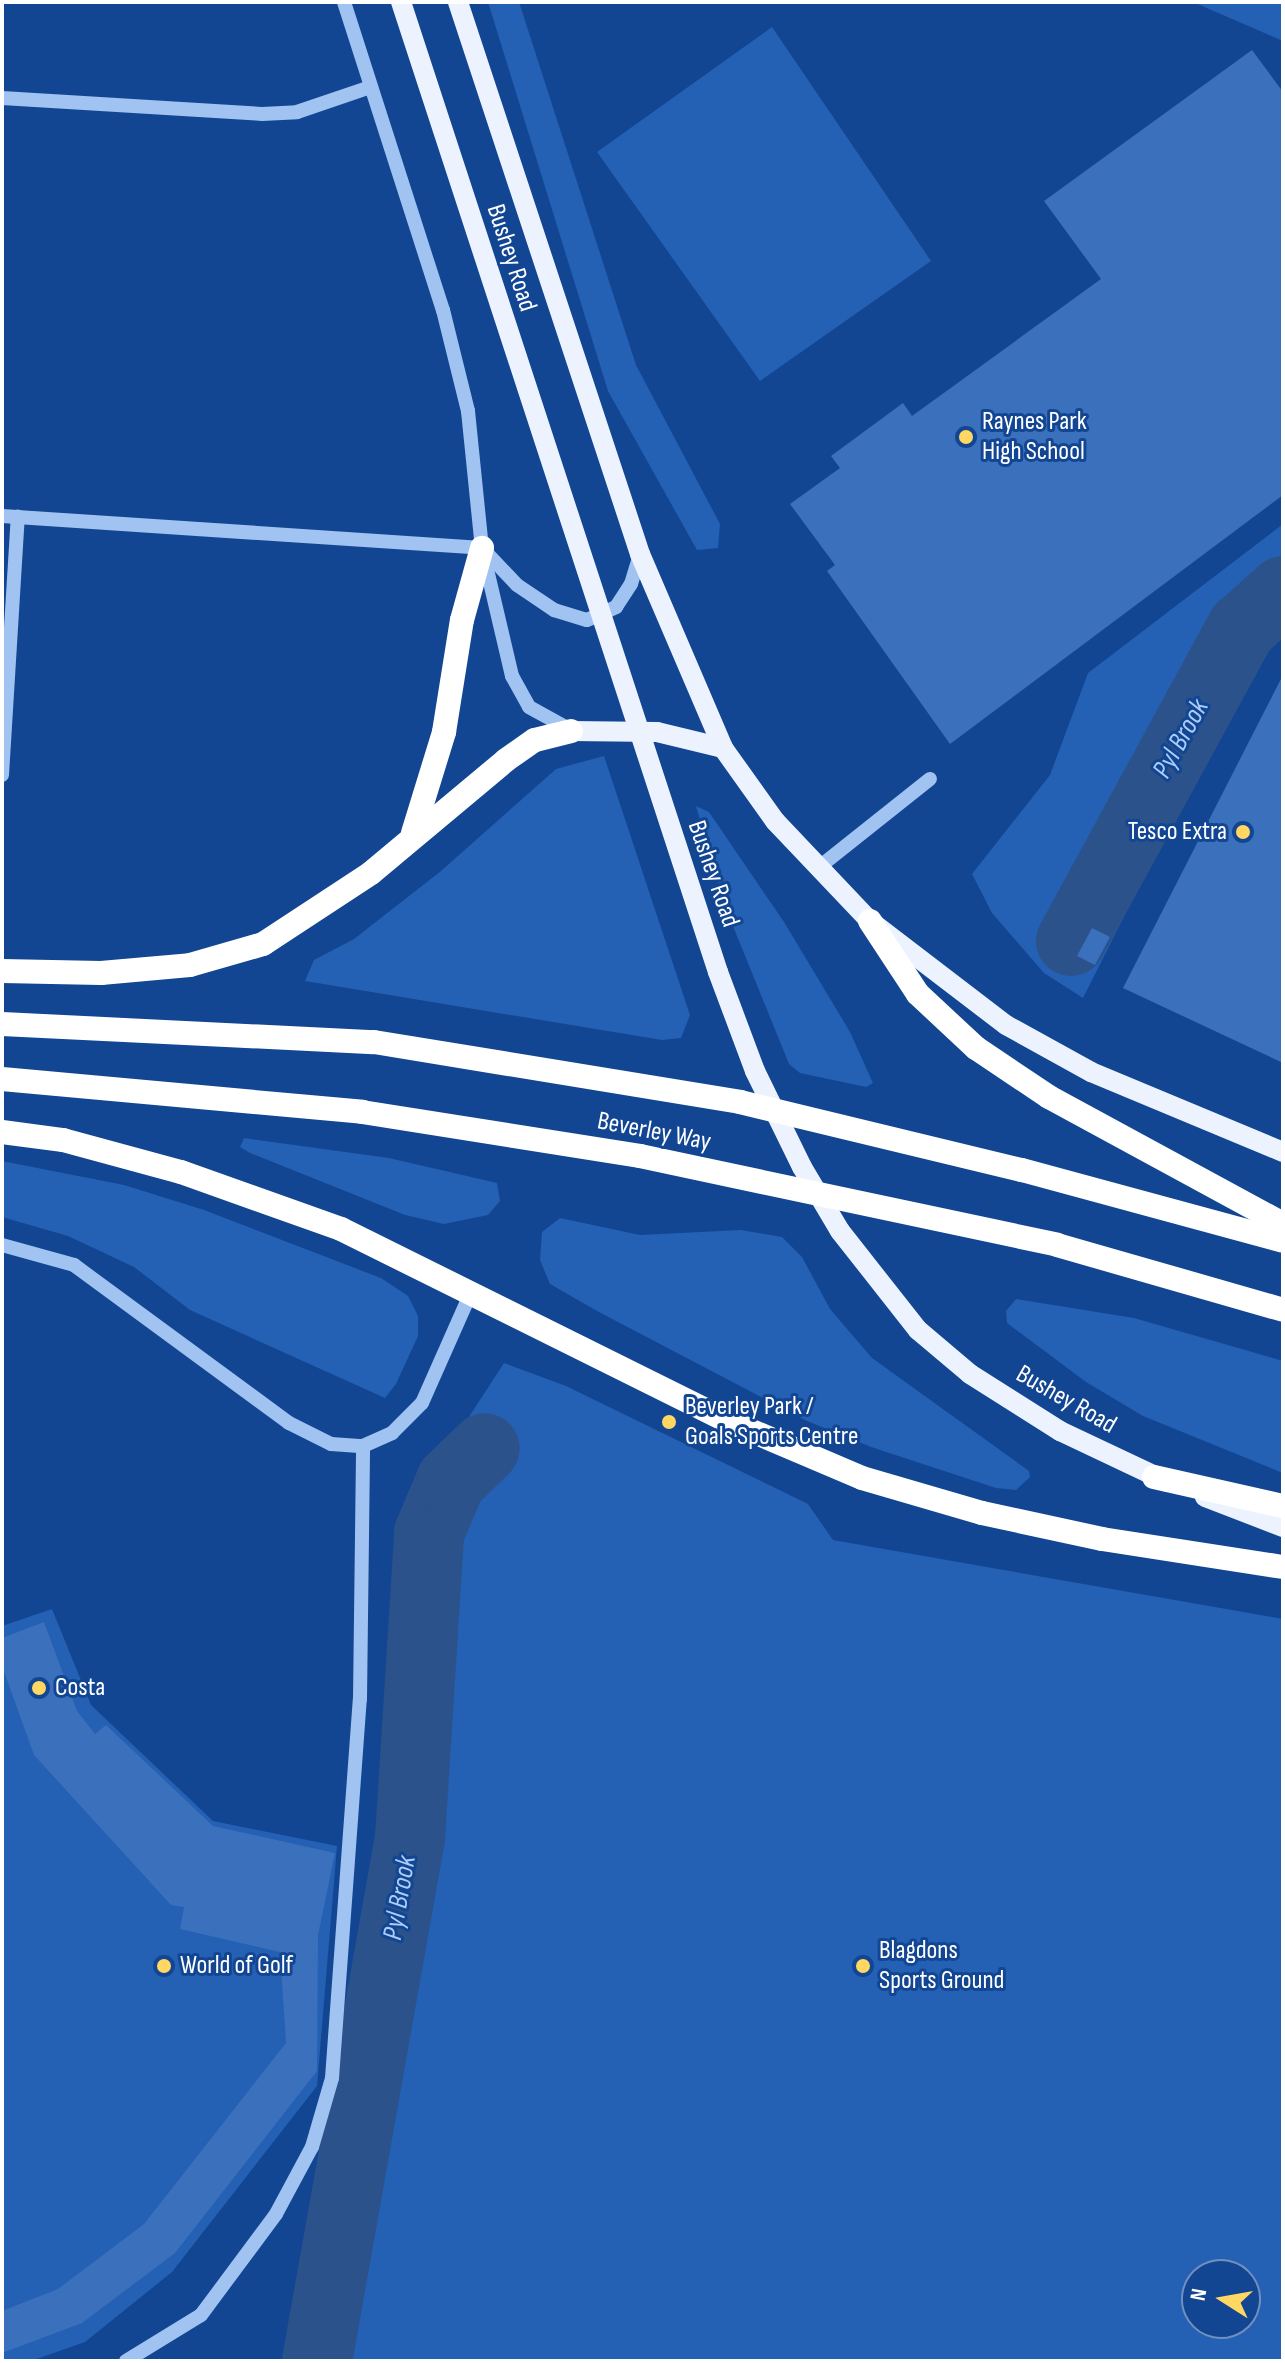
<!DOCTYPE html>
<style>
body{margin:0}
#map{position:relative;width:1285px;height:2363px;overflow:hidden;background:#124693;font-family:"Sofia Sans Condensed",sans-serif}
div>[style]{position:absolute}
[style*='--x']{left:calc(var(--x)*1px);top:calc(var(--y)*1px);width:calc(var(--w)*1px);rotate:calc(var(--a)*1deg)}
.green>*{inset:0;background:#2460b3}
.river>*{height:70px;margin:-35px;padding:0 35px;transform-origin:35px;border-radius:35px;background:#2b528b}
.building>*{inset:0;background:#3b70bc}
.minor>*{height:14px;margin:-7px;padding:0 7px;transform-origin:7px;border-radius:7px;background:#a0c3f2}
.major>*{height:20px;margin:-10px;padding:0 10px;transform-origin:10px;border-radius:10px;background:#ecf3ff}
.highway>*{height:24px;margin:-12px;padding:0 12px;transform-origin:12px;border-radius:12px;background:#fff}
.dots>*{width:22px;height:22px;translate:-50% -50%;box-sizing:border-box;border:4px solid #124693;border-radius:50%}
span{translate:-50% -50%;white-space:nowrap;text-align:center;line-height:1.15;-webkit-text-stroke:6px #124693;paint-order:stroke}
.street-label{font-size:26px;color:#fff}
.poi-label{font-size:26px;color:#fff}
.left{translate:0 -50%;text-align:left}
.right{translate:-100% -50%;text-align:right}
.water-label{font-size:28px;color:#adcdf9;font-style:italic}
.frame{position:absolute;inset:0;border:4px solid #fff;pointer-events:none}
.north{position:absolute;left:1181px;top:2259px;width:80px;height:80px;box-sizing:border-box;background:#124693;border:2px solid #7190be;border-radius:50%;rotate:281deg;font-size:22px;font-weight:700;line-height:32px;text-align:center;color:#fff}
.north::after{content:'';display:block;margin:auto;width:28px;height:36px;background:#ffd762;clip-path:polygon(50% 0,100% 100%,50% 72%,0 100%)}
</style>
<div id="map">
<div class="green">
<div style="clip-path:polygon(488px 2px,519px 2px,636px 365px,720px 524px,718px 548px,697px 550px,608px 391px)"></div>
<div style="clip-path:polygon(1193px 2px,1283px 2px,1283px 41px)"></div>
<div style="clip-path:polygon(772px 27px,931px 261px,760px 381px,597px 152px)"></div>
<div style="clip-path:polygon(1283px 524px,1283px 619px,1264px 638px,1083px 998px,1044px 973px,992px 913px,972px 874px,1050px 775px,1088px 673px)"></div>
<div style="clip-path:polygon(604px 756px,690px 1015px,681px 1038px,662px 1040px,305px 981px,314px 960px,354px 939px,441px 871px,556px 769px)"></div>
<div style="clip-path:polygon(696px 806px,709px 812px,784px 922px,850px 1032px,873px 1083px,866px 1087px,800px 1073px,789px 1064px,724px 904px)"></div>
<div style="clip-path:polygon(244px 1138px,389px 1158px,497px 1183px,500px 1201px,488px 1215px,444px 1224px,405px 1215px,250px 1153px,240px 1147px)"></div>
<div style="clip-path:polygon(2px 1161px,124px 1185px,204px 1210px,381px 1278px,408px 1296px,418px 1316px,418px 1336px,396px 1384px,385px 1398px,190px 1310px,134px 1267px,68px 1236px,2px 1217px)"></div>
<div style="clip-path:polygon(560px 1218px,640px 1235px,741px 1230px,782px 1237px,802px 1257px,830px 1309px,872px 1358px,1029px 1471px,1030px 1477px,1016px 1490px,996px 1488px,871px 1447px,807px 1421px,597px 1311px,550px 1284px,540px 1260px,542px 1232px)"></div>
<div style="clip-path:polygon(1016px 1299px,1134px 1318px,1283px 1361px,1283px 1473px,1143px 1416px,1086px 1382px,1007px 1323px,1006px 1311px)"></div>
<div style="clip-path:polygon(evenodd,504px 1363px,566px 1386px,808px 1504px,833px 1540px,1283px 1619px,1283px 2361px,289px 2361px,304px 2347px,352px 2171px,390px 1934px,411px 1506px,504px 1363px,1197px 2275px,1245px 2275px,1245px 2323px,1197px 2323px,1197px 2275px)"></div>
<div style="clip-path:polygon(52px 1609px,91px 1705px,213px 1821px,337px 1846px,317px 2086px,172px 2272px,85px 2342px,31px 2361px,2px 2361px,2px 1626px)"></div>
</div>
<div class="river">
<div style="--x:1071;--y:941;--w:357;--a:-61.4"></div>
<div style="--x:1242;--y:628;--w:55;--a:-42.1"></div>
<div style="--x:317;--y:2361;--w:531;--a:-79.92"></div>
<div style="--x:410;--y:1838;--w:306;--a:-86.4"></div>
<div style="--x:429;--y:1533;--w:56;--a:-67.1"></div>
<div style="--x:451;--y:1481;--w:47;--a:-44.1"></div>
</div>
<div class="building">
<div style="clip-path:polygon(1252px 50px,1283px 92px,1283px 495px,950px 744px,827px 571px,835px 565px,790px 504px,840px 468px,831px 456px,903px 403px,912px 416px,1101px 279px,1044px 201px)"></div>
<div style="clip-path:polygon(1283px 675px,1283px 1063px,1123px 988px)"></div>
<div style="clip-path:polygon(1092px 928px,1110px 937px,1095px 965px,1077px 956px)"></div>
<div style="clip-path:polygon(44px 1622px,77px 1711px,95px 1734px,106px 1725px,213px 1826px,335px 1853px,318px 1935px,317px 2071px,175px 2253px,82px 2323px,2px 2353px,2px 2311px,58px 2289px,144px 2224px,286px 2043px,280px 1952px,180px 1929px,184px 1907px,171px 1905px,34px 1755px,2px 1666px,2px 1638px)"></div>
</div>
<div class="minor">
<div style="--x:344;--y:2;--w:324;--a:72.2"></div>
<div style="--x:443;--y:310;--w:104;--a:76.1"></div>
<div style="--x:468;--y:411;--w:138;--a:84.2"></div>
<div style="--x:482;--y:548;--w:131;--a:76.8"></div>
<div style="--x:512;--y:676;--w:35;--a:61"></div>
<div style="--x:529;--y:707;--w:48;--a:28.7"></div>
<div style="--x:2;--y:98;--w:260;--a:3.5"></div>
<div style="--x:262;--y:114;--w:35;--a:-3"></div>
<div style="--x:297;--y:112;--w:78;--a:-18.7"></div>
<div style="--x:2;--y:516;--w:481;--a:3.8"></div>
<div style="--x:482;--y:548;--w:51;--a:46.6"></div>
<div style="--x:517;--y:585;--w:45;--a:34"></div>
<div style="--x:554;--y:610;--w:34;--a:17"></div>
<div style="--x:587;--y:620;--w:32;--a:-24"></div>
<div style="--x:616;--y:607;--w:27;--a:-57"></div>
<div style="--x:631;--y:584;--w:31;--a:-73"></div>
<div style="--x:2;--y:775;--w:259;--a:-86.5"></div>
<div style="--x:818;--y:868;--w:143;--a:-38.5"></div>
<div style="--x:2;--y:1245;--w:75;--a:15.5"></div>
<div style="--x:74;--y:1265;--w:267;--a:36.3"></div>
<div style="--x:289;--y:1423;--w:47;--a:26.6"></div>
<div style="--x:331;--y:1444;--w:32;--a:4"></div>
<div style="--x:363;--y:1446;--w:32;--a:-24"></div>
<div style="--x:392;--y:1433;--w:42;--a:-45"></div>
<div style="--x:422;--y:1403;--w:124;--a:-66.1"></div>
<div style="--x:126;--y:2361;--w:88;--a:-31.5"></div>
<div style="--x:201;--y:2315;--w:126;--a:-53.4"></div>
<div style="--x:276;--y:2214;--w:76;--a:-61.8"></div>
<div style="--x:312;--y:2147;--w:72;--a:-73.8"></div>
<div style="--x:332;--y:2078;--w:380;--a:-85.8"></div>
<div style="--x:360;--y:1699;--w:253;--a:-89.3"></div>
</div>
<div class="major">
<div style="--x:401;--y:2;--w:1020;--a:71.9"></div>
<div style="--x:718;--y:972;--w:106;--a:69.5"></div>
<div style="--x:755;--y:1071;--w:107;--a:63.9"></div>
<div style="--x:802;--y:1167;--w:74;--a:59.3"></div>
<div style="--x:840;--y:1231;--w:126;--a:51.8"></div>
<div style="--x:918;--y:1330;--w:68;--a:40.2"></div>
<div style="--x:970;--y:1374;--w:107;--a:32.3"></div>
<div style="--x:1060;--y:1431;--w:119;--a:25.3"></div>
<div style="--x:458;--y:2;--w:581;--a:71.75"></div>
<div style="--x:640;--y:554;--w:211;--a:66.8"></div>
<div style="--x:723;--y:748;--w:90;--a:54.5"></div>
<div style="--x:775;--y:821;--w:138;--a:46.5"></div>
<div style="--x:870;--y:921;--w:171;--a:37.4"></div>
<div style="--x:1006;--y:1025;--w:97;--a:28.9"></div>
<div style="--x:1091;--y:1072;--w:208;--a:22.6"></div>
<div style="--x:571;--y:731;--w:86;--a:0.7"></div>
<div style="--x:657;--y:732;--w:68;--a:13.6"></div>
<div style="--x:1205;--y:1497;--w:84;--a:21"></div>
</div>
<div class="highway">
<div style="--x:413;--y:833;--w:106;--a:-72.9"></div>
<div style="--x:444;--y:732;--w:113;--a:-80.9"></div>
<div style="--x:462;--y:620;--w:75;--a:-74.5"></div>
<div style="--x:870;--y:921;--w:87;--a:56.7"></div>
<div style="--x:918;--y:994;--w:79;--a:43"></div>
<div style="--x:976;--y:1048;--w:88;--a:33.9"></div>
<div style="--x:1049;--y:1097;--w:266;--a:28.5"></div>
<div style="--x:2;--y:971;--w:99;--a:1.2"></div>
<div style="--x:101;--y:973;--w:89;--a:-5.1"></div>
<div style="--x:190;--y:965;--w:76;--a:-16"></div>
<div style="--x:263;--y:944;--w:129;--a:-33.3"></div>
<div style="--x:371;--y:873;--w:176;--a:-39.9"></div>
<div style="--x:506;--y:760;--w:35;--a:-35"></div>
<div style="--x:535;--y:740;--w:37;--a:-14"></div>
<div style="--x:2;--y:1024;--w:372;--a:2.8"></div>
<div style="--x:374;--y:1042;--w:371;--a:9.3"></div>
<div style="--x:740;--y:1102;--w:290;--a:13.6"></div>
<div style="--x:1022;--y:1170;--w:270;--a:15.2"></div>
<div style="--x:2;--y:1079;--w:362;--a:5.2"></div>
<div style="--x:362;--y:1112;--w:281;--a:9"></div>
<div style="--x:640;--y:1156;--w:426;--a:12"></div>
<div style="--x:1057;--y:1245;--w:235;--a:16"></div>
<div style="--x:2;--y:1132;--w:62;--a:7.5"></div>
<div style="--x:63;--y:1140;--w:122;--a:15.2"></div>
<div style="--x:181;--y:1172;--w:170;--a:19.6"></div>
<div style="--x:341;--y:1229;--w:430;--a:26.4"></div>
<div style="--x:726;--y:1420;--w:148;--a:23.1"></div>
<div style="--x:862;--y:1478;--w:125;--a:16.3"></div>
<div style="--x:982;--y:1513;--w:123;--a:12.2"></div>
<div style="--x:1102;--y:1539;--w:183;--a:8.8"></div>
<div style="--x:1154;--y:1477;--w:132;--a:12.7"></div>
</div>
<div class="dots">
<div style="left:966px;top:437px;background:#ffd762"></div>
<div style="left:1243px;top:832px;background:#ffd762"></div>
<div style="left:669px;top:1422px;background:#ffd762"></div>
<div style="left:39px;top:1688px;background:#ffd762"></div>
<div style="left:164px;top:1966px;background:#ffd762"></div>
<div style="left:863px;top:1966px;background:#ffd762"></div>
</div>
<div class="street-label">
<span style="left:511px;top:258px;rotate:72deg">Bushey Road</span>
<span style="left:713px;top:874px;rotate:71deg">Bushey Road</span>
<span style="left:654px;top:1132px;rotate:11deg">Beverley Way</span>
<span style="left:1066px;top:1400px;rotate:30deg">Bushey Road</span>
</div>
<div class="poi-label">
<span class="left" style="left:982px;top:437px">Raynes Park<br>High School</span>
<span class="right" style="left:1227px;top:832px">Tesco Extra</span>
<span class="left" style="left:685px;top:1422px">Beverley Park /<br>Goals Sports Centre</span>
<span class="left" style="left:55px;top:1688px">Costa</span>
<span class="left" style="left:879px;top:1966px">Blagdons<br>Sports Ground</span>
<span class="left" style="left:180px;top:1966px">World of Golf</span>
</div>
<div class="water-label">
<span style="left:1181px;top:739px;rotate:-61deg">Pyl Brook</span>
<span style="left:400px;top:1898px;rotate:-80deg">Pyl Brook</span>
</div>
<div class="frame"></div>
<div class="north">N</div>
</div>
